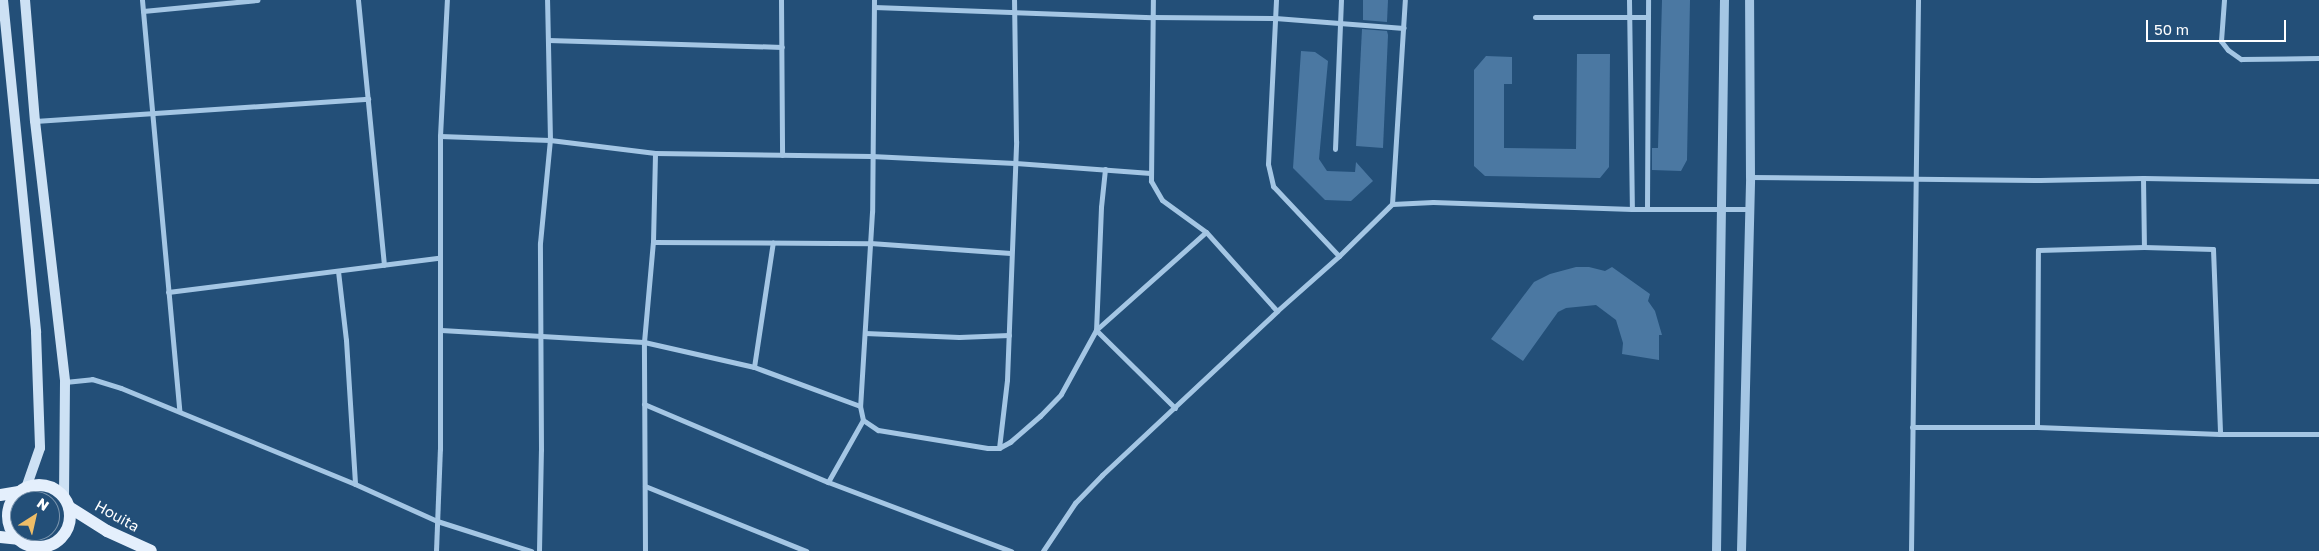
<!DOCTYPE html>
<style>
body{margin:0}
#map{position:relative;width:2319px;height:551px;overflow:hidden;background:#234f78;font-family:"Golos Text",sans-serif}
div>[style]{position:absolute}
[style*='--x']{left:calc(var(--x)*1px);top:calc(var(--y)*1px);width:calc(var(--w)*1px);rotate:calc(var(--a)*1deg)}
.building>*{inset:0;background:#4b78a2}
.minor>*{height:5px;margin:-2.5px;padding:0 2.5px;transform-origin:2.5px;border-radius:2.5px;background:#a4c6e4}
.tertiary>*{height:9px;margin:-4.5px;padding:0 4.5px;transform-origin:4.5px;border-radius:4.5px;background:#a4c6e4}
.secondary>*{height:10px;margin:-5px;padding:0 5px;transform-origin:5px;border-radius:5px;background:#cde1f4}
.primary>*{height:12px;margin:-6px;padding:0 6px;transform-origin:6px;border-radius:6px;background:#e4effc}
.primary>.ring{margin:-6px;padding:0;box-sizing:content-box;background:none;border:12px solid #e4effc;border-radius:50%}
span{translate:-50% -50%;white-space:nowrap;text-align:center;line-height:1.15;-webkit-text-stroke:4px #234f78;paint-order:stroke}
.street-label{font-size:15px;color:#fff}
.north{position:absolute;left:10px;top:491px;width:50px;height:50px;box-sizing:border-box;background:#234f78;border:1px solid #7b95ae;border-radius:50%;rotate:35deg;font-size:14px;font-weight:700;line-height:20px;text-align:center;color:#fff}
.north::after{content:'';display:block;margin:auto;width:18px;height:22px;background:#efbd67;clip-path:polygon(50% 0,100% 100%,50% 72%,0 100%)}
.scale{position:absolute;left:2146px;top:20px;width:140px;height:22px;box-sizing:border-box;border:2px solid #fff;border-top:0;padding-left:6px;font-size:15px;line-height:18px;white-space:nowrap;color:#fff;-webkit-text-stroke:4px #234f78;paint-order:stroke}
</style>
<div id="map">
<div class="building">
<div style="clip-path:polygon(1363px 0,1388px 0,1387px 22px,1363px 20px)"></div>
<div style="clip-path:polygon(1662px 0,1690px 0,1687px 160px,1681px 171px,1652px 170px,1652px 148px,1658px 148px)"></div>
<div style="clip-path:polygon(1362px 29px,1387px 31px,1388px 35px,1383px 148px,1356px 146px)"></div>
<div style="clip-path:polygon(1301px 51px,1315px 52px,1328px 61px,1319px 159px,1327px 171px,1355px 172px,1356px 162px,1373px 181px,1351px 201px,1325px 200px,1293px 168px)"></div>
<div style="clip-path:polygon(1577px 54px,1610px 54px,1609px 167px,1600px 178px,1485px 176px,1474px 166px,1474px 70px,1486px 56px,1512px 57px,1512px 84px,1504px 84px,1504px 148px,1576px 149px)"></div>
<div style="clip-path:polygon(1576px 267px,1589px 267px,1605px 271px,1612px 267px,1650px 294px,1648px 301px,1655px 311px,1662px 335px,1659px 335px,1659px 360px,1622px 354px,1623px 343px,1616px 320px,1596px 305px,1566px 308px,1558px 312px,1523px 361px,1491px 339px,1534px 282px,1550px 274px)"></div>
</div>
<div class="minor">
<div style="--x:142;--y:0;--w:412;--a:84.8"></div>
<div style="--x:358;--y:0;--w:266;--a:84.4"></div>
<div style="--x:781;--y:0;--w:155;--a:89.6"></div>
<div style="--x:874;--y:0;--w:212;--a:90.5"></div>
<div style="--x:872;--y:212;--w:194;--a:93.5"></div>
<div style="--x:860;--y:406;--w:14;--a:78"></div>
<div style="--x:863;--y:420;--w:18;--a:34"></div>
<div style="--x:878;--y:430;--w:111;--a:9.3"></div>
<div style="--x:988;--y:448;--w:11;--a:0"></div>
<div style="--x:999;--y:448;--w:68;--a:-83.3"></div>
<div style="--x:1007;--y:380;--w:239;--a:-87.8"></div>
<div style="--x:1016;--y:141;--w:141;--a:-90.8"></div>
<div style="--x:1276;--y:0;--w:164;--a:92.8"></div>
<div style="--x:1268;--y:164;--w:23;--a:77"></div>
<div style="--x:1273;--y:186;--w:96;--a:46.7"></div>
<div style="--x:1629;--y:0;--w:209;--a:89.2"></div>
<div style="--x:2224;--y:0;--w:41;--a:94.2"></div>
<div style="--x:2221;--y:41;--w:11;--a:52"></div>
<div style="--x:2228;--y:50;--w:16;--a:35"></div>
<div style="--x:2241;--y:59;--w:78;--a:-0.7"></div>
<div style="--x:874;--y:7;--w:278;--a:2.1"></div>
<div style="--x:1152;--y:17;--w:123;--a:0.5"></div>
<div style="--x:1275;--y:18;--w:129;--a:4.4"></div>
<div style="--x:143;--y:11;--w:115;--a:-5.5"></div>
<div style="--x:1535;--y:17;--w:113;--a:0"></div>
<div style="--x:548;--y:40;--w:234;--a:1.7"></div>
<div style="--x:35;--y:121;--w:334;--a:-3.8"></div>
<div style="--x:440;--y:136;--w:110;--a:2.1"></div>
<div style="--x:550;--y:140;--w:106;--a:7.1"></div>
<div style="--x:655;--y:153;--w:216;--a:0.8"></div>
<div style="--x:871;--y:156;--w:144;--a:2.8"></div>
<div style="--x:1015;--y:163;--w:136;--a:4.2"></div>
<div style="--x:1335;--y:149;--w:149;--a:-87.7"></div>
<div style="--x:1105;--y:169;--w:38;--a:96"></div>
<div style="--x:1101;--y:207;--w:123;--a:92.3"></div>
<div style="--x:1096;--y:330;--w:111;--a:44.6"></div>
<div style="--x:1750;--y:177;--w:290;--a:0.6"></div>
<div style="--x:2040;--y:180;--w:103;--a:-1.1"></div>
<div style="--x:2143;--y:178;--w:176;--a:1"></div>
<div style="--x:2143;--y:178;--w:69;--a:89.2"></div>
<div style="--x:1392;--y:204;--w:204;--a:-86.4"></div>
<div style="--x:1647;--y:208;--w:208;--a:-89.7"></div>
<div style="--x:653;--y:242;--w:217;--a:0.3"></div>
<div style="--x:870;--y:243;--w:141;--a:4.1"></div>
<div style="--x:338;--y:271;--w:69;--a:83.4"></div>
<div style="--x:346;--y:340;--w:144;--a:86.4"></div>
<div style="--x:168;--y:292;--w:273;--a:-7.2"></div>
<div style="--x:1277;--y:311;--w:83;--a:-41.6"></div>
<div style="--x:1339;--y:256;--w:74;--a:-44.5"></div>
<div style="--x:1392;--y:204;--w:41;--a:-2.8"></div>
<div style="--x:1433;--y:202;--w:199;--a:2"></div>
<div style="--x:1632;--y:209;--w:116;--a:0"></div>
<div style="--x:441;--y:330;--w:203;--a:3.4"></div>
<div style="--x:644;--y:342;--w:113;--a:12.8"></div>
<div style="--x:754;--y:367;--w:113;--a:20.2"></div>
<div style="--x:865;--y:333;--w:94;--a:2.4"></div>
<div style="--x:959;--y:337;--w:50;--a:-2.3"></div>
<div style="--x:754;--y:367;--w:126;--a:-81.4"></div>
<div style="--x:65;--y:382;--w:27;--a:-6"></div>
<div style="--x:92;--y:379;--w:30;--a:17"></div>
<div style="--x:121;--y:388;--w:253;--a:22.3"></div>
<div style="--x:355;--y:484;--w:90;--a:24.3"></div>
<div style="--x:437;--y:521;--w:99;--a:17.7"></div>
<div style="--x:644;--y:404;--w:200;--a:23"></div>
<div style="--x:828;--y:482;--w:196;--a:20.7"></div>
<div style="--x:1912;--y:427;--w:125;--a:0"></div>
<div style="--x:2037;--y:427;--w:183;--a:2.2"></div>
<div style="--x:2220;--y:434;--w:99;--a:0"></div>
<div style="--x:2037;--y:427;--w:177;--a:-89.7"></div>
<div style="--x:2038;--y:250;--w:106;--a:-1.6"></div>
<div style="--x:2144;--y:247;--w:69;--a:1.7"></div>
<div style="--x:2213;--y:249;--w:185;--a:87.8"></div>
<div style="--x:999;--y:448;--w:13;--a:-29"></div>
<div style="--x:1010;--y:442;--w:40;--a:-41"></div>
<div style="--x:1040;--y:416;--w:30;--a:-46"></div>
<div style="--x:1061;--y:394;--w:73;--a:-61.3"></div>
<div style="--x:1096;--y:330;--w:147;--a:-41.7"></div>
<div style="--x:828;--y:482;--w:71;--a:-60.6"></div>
<div style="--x:645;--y:486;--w:174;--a:22"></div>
<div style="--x:436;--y:551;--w:102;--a:-87.8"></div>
<div style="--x:440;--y:449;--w:313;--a:-90"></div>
<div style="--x:440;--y:136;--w:136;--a:-87.1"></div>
<div style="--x:539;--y:551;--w:101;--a:-88.9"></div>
<div style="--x:541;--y:450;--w:207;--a:-90.3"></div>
<div style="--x:540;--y:243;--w:103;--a:-84.5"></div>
<div style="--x:550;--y:140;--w:140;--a:-91.2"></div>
<div style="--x:645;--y:551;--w:209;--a:-90.3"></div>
<div style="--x:644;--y:342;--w:100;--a:-84.9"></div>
<div style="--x:653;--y:242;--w:89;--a:-88.7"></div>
<div style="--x:1043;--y:551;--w:58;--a:-56.3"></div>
<div style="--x:1075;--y:503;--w:39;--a:-46"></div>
<div style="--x:1102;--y:475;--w:240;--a:-43.1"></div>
<div style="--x:1277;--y:311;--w:106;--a:-131.9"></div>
<div style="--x:1206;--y:232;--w:54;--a:-144"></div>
<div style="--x:1162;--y:200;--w:22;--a:-120"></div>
<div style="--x:1151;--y:181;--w:181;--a:-89.4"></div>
<div style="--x:1911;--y:551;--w:551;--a:-89.27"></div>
</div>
<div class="tertiary">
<div style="--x:1716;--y:551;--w:551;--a:-89.17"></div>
<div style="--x:1741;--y:551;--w:374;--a:-88.6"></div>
<div style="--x:1750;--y:177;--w:177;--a:-90.3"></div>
</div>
<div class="secondary">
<div style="--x:3;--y:0;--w:334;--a:84.3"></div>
<div style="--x:36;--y:332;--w:116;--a:88"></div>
<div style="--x:40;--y:448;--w:42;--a:109.3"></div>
<div style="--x:25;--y:0;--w:121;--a:85.3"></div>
<div style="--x:35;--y:121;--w:263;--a:83.4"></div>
<div style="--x:65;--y:382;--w:115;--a:90.5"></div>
</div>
<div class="primary">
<div class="ring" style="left:8px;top:485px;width:50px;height:50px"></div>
<div style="--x:0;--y:495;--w:19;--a:-9"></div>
<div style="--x:69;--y:507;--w:45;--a:32.3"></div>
<div style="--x:107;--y:531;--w:48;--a:24.4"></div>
<div style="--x:0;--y:537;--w:18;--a:6"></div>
</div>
<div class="street-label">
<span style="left:117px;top:516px;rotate:29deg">Houita</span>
</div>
<div class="north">N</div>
<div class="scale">50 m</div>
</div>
